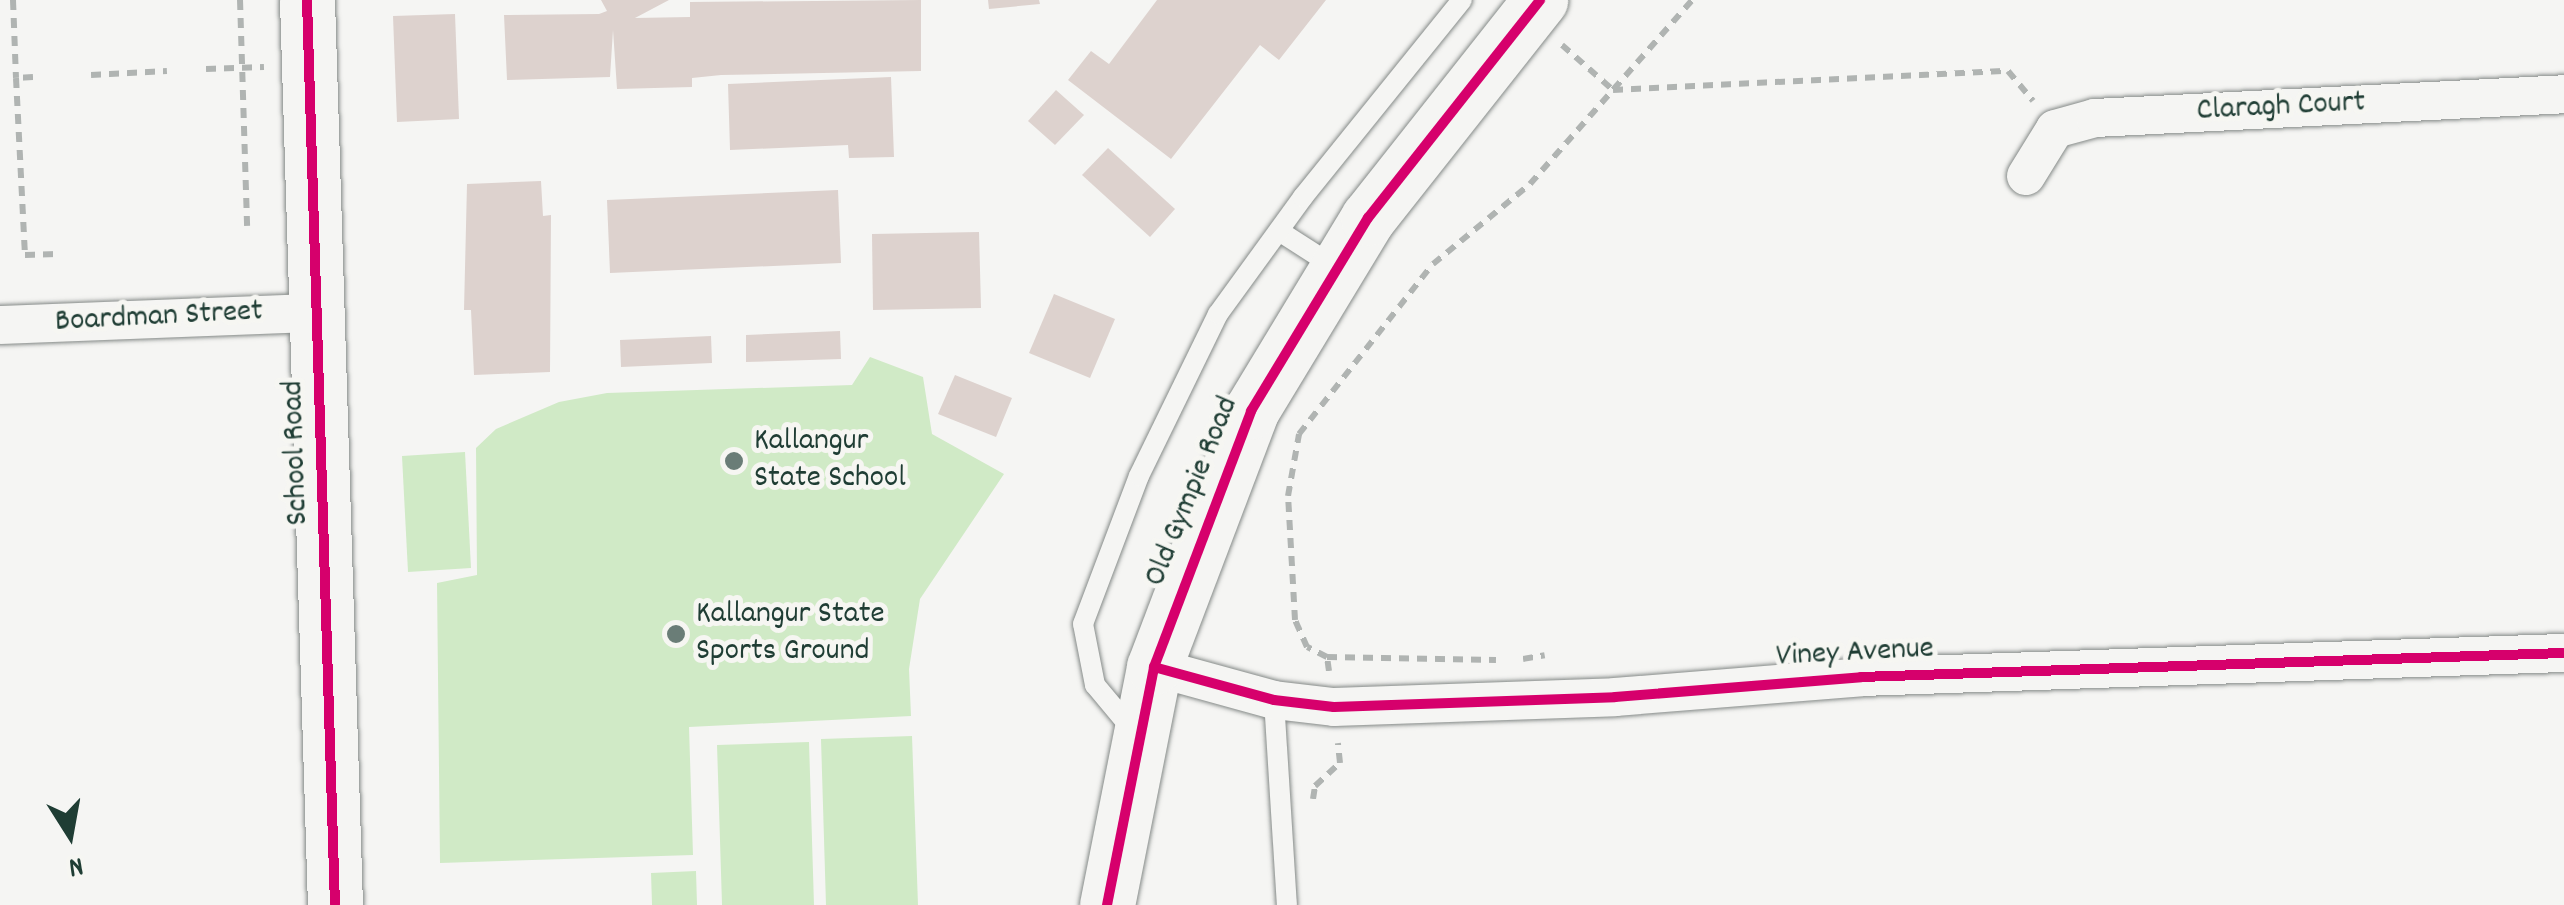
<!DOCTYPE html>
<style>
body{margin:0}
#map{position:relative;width:2564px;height:905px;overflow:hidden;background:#f5f5f3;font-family:Dekko,sans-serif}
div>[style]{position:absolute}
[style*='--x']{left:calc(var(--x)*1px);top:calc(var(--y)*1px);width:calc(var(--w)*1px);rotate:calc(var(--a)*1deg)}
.green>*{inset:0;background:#d0eac6}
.building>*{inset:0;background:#ddd2ce}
.path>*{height:6px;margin-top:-3px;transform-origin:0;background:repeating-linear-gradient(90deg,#b0b4b2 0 10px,transparent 0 18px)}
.roads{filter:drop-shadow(0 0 2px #858a88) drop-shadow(0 0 2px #858a88)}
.lane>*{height:20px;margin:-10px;padding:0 10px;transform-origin:10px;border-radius:10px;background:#f5f5f3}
.street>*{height:38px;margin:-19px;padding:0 19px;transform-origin:19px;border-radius:19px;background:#f5f5f3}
.secondary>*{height:55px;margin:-27.5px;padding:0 27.5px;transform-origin:27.5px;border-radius:27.5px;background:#f5f5f3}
.cycleway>*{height:10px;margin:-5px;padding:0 5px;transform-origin:5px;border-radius:5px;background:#d6006c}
.dots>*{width:28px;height:28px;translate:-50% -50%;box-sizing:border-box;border:5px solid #f6f6f2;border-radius:50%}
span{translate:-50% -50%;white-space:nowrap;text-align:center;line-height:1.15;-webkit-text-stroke:10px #f6f6f2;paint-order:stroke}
.street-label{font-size:32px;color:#1f3d34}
.poi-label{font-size:32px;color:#1f3d34}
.left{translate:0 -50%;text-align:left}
.north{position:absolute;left:20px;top:785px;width:100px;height:100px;-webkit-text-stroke:8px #f6f6f2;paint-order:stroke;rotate:169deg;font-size:28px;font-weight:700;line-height:40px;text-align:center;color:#1f3d34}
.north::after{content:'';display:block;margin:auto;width:35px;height:45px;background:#1f3d34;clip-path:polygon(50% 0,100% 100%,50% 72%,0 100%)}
</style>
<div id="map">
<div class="green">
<div style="clip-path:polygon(870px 357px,923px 377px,932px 434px,1004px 474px,920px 599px,909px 669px,911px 716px,689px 727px,693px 855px,440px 863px,437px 583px,477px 575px,476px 448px,496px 429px,559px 402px,607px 393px,852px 385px)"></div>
<div style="clip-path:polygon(465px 452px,471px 568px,408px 572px,402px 456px)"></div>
<div style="clip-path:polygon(912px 736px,918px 905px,826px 905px,821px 739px)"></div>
<div style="clip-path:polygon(809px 742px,814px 905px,722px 905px,717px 745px)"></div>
<div style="clip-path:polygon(696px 871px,697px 905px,652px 905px,651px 873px)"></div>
</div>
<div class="building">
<div style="clip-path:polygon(601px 0,669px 0,635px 18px,690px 17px,690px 2px,921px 0,921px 71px,721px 75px,692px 78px,692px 87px,617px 89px,613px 30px,610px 77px,507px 80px,504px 15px,599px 14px,607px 11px)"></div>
<div style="clip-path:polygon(988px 0,1039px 0,1040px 4px,989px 9px)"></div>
<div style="clip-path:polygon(1157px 0,1326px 0,1279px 60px,1260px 45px,1171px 159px,1068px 80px,1091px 51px,1109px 64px)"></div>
<div style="clip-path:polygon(455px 14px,459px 119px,397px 122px,393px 16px)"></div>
<div style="clip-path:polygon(891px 77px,894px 157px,849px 158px,848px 145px,730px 150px,728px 84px)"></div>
<div style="clip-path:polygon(1056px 90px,1084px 115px,1055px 145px,1028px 121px)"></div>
<div style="clip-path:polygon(1108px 148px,1175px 209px,1150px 237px,1082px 175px)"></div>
<div style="clip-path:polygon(541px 181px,543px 216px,551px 215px,550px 372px,474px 375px,471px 310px,464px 310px,467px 184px)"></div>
<div style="clip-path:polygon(838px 190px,841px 263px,610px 273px,607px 200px)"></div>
<div style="clip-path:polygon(979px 232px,981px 308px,873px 310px,872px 234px)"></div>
<div style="clip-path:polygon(1054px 294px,1115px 319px,1090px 378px,1029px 353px)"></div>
<div style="clip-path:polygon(840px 331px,841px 359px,746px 362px,746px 335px)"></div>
<div style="clip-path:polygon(711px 336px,712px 363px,621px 367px,620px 340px)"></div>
<div style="clip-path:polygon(955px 375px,1012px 398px,996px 437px,938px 414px)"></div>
</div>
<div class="path">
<div style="--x:13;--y:0;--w:78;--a:87.8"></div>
<div style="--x:240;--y:0;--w:226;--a:88.2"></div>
<div style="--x:1562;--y:45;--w:68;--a:41.4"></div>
<div style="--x:1613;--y:90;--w:395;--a:-2.8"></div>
<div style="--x:2008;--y:71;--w:39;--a:50"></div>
<div style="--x:206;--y:69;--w:58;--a:-2"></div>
<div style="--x:91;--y:75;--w:76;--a:-3"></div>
<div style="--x:33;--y:77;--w:17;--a:177"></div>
<div style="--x:16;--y:78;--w:177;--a:87.1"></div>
<div style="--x:25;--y:255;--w:32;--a:-2"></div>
<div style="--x:1327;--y:657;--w:169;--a:1"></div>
<div style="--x:1523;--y:659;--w:22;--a:-10"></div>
<div style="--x:1329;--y:671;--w:14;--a:-98"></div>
<div style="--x:1327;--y:657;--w:22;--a:-153"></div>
<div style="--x:1307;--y:647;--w:30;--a:-114"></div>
<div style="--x:1295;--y:620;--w:124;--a:-93.2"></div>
<div style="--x:1288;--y:496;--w:63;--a:-79.9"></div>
<div style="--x:1299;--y:434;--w:216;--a:-51.8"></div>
<div style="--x:1433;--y:264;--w:126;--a:-39.5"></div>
<div style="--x:1530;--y:184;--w:245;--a:-48.6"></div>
<div style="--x:1313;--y:799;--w:13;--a:-81"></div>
<div style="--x:1315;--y:786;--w:34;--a:-43"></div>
<div style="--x:1340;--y:763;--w:20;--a:-96"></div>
</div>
<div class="roads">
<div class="lane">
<div style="--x:1279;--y:231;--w:67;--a:32.7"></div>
<div style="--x:1274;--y:700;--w:205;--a:86.4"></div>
<div style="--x:1136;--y:734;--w:64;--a:-129.9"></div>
<div style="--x:1095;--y:685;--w:62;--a:-101.1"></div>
<div style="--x:1083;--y:624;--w:158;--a:-69.3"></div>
<div style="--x:1139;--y:476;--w:180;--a:-64"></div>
<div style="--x:1218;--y:314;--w:145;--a:-54"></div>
<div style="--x:1303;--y:197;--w:253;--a:-51.1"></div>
</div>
<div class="street">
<div style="--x:2026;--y:176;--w:55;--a:-58.3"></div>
<div style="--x:2055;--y:129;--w:41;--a:-15.4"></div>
<div style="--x:2095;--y:118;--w:470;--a:-2.9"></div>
<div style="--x:0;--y:325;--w:318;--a:-2.2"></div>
<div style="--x:1154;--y:667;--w:124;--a:15.4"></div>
<div style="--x:1274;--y:700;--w:60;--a:6.7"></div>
<div style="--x:1334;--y:707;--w:281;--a:-2"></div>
<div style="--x:1615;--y:697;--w:247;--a:-4.6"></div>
<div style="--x:1861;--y:677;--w:703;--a:-1.96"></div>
</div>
<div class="secondary">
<div style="--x:307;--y:0;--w:905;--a:88.23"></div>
<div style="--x:1107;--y:905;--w:243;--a:-78.8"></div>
<div style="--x:1154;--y:667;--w:274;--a:-69.2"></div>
<div style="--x:1251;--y:411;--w:226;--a:-58.8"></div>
<div style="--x:1368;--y:218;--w:278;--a:-51.7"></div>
</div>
</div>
<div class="cycleway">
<div style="--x:307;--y:0;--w:905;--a:88.23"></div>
<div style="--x:1154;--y:667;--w:124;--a:15.4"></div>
<div style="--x:1274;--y:700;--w:60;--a:6.7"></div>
<div style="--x:1334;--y:707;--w:281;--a:-2"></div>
<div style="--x:1615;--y:697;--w:247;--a:-4.6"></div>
<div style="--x:1861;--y:677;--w:703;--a:-1.96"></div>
<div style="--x:1107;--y:905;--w:243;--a:-78.8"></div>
<div style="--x:1154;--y:667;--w:274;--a:-69.2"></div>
<div style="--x:1251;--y:411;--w:226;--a:-58.8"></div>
<div style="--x:1368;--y:218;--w:278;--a:-51.7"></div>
</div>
<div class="dots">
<div style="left:734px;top:461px;background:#6a7d77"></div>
<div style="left:676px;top:634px;background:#6a7d77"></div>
</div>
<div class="street-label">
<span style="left:2281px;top:108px;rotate:-3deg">Claragh Court</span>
<span style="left:159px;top:318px;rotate:-3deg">Boardman Street</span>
<span style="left:297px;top:453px;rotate:-92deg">School Road</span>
<span style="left:1193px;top:492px;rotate:-68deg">Old Gympie Road</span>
<span style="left:1855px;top:654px;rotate:-3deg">Viney Avenue</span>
</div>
<div class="poi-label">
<span class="left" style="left:754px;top:461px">Kallangur<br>State School</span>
<span class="left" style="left:696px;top:634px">Kallangur State<br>Sports Ground</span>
</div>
<div class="north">N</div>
</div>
